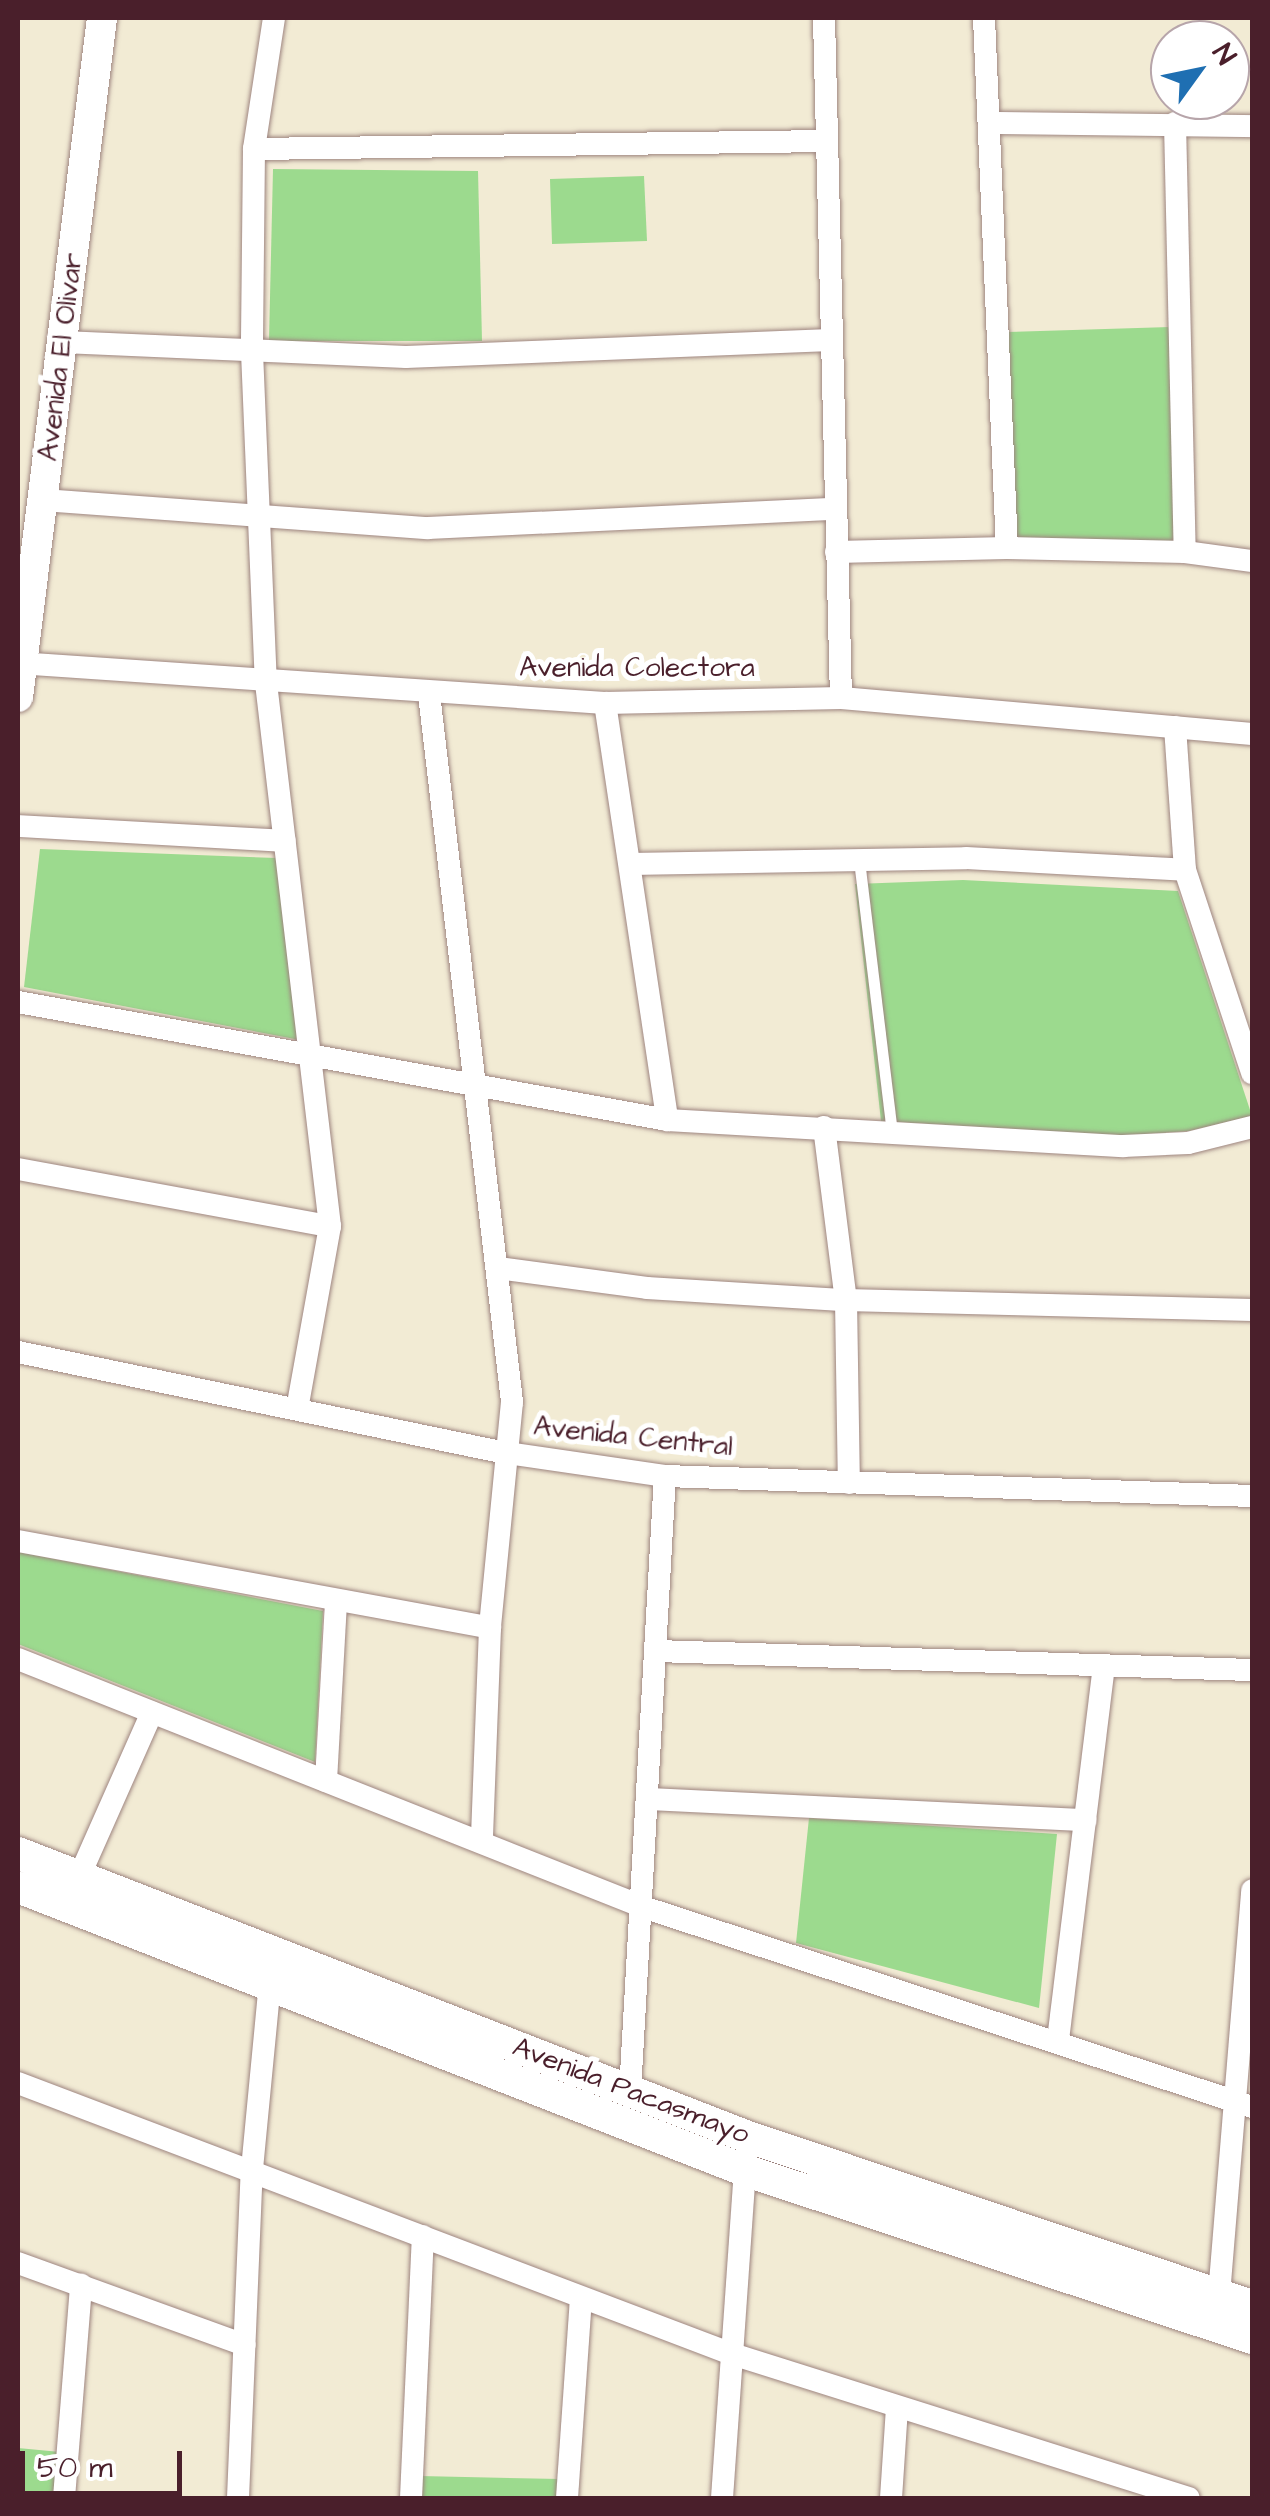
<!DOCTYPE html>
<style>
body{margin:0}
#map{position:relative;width:1270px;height:2516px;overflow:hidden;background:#f2ebd4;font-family:"Architects Daughter",sans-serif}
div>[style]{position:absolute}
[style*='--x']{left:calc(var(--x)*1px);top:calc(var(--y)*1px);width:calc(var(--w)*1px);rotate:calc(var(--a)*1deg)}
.green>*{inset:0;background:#9cda8e}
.roads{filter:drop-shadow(0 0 2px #9e8580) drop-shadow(0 0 2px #9e8580)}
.service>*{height:11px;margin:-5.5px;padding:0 5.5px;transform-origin:5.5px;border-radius:5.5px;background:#fff}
.minor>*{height:22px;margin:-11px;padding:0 11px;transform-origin:11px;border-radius:11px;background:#fff}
.tertiary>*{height:30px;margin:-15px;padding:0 15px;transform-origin:15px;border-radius:15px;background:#fff}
.secondary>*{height:32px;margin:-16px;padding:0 16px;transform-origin:16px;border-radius:16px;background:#fff}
span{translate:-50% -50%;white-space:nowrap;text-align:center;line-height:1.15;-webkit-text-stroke:10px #fff;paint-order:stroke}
.street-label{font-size:28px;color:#4a1f2b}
.frame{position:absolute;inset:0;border:20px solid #4a1f2b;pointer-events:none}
.north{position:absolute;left:1150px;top:20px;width:100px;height:100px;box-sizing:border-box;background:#fff;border:2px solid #b7a5aa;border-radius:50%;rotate:57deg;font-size:28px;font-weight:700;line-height:40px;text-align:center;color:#4a1f2b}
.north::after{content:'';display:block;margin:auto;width:35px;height:45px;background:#1f6fb2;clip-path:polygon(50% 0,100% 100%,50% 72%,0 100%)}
.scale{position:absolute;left:20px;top:2451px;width:162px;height:45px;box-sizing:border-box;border:5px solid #4a1f2b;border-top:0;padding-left:12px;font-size:30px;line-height:35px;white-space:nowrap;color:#4a1f2b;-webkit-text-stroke:8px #fff;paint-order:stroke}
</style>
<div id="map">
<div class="green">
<div style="clip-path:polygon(273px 169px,478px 171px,482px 341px,269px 341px)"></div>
<div style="clip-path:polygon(644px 176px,647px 241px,552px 244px,550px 179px)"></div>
<div style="clip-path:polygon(1170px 327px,1174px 542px,1017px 540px,1006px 332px)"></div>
<div style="clip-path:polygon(40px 849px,277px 858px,300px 1040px,24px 987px)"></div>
<div style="clip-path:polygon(963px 880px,1178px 891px,1252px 1116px,1189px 1131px,1120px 1136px,881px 1121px,855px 884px)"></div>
<div style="clip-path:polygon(18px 1552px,323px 1611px,315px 1762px,18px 1644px)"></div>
<div style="clip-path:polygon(809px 1818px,1057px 1834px,1039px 2008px,796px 1943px)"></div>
<div style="clip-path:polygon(18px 2448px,60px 2452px,58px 2498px,18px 2498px)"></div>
<div style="clip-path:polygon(420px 2476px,560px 2479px,559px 2498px,419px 2498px)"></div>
</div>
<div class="roads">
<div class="service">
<div style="--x:859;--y:860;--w:274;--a:83.1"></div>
</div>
<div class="minor">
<div style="--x:274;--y:18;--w:133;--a:98.7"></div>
<div style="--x:254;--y:149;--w:203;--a:90.6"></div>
<div style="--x:252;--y:352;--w:331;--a:87.6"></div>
<div style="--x:266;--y:683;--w:547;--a:83.28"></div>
<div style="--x:330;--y:1226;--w:186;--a:100.2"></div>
<div style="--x:824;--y:18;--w:680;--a:88.57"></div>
<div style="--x:984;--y:18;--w:530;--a:87.52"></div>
<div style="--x:989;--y:123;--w:263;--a:0.7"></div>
<div style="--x:1175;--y:123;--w:429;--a:88.7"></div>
<div style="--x:254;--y:149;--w:572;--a:-0.8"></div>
<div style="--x:63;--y:342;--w:343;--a:2.5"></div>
<div style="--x:406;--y:357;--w:425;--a:-2.3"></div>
<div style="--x:43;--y:500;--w:386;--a:4.2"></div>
<div style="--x:428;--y:528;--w:407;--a:-2.7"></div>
<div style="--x:836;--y:552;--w:171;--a:-1.3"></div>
<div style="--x:1007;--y:548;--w:178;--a:1.3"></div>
<div style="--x:1185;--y:552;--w:68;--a:7.7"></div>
<div style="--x:18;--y:663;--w:588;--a:3.9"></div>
<div style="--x:605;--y:703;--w:236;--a:-1.2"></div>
<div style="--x:841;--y:698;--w:413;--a:5"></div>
<div style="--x:429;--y:694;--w:713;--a:83.31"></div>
<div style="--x:512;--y:1402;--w:227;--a:95.6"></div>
<div style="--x:490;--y:1628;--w:213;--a:92.2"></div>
<div style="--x:605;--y:703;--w:422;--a:81.5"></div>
<div style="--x:1175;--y:727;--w:143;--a:86"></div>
<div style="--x:1185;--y:870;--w:214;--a:71.7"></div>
<div style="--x:18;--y:826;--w:267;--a:3.2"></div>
<div style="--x:630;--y:864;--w:336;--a:-1"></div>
<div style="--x:966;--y:858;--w:219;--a:3.1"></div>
<div style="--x:18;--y:1002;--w:660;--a:10.3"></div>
<div style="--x:667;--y:1120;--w:457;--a:3.3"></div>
<div style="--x:1123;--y:1146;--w:65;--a:-2.6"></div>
<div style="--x:1188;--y:1143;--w:66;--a:-14"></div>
<div style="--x:824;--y:1127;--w:174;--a:82.8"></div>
<div style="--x:846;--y:1300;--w:183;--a:89.1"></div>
<div style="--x:18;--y:1169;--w:317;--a:10.4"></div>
<div style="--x:498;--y:1268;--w:150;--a:7.6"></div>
<div style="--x:647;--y:1288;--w:199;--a:3.5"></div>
<div style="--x:846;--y:1300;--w:406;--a:1.4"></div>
<div style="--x:18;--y:1352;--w:499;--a:11.7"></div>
<div style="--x:507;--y:1453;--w:160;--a:8.3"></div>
<div style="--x:665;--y:1476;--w:587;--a:1.95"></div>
<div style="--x:18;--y:1541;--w:480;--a:10.4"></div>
<div style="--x:656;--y:1651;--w:596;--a:1.83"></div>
<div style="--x:18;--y:1659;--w:672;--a:21.64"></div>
<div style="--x:643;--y:1907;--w:641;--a:18.18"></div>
<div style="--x:326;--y:1781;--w:181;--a:-86.8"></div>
<div style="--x:650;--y:1799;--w:436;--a:2.8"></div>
<div style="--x:79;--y:1877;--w:180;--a:-66.1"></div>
<div style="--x:1058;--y:2040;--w:375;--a:-83"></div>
<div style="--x:18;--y:2083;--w:761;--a:20.79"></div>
<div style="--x:729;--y:2353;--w:482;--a:17.5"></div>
<div style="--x:630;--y:2092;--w:617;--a:-86.75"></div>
<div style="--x:18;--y:2263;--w:241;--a:19.9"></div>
<div style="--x:1219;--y:2295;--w:406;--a:-85.3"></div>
<div style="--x:64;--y:2498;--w:214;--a:-85.4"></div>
<div style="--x:238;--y:2498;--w:329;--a:-87.6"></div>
<div style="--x:252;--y:2169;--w:197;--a:-84.5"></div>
<div style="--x:411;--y:2498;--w:262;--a:-87.4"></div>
<div style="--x:567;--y:2498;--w:200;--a:-86"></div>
<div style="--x:722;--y:2498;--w:341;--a:-86"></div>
<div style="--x:891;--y:2498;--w:90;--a:-86.2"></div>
</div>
<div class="tertiary">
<div style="--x:18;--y:697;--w:684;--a:-82.95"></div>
</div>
<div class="secondary">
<div style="--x:18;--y:1853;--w:783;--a:21.26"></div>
<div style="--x:748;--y:2137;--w:532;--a:18.54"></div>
<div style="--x:18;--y:1887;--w:779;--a:21.3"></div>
<div style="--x:744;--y:2170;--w:535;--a:18.3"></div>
</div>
</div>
<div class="street-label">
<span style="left:61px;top:357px;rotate:-83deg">Avenida El Olivar</span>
<span style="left:637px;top:668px">Avenida Colectora</span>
<span style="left:633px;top:1437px;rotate:6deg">Avenida Central</span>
<span style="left:631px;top:2091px;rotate:21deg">Avenida Pacasmayo</span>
</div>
<div class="frame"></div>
<div class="north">N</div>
<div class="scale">50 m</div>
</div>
